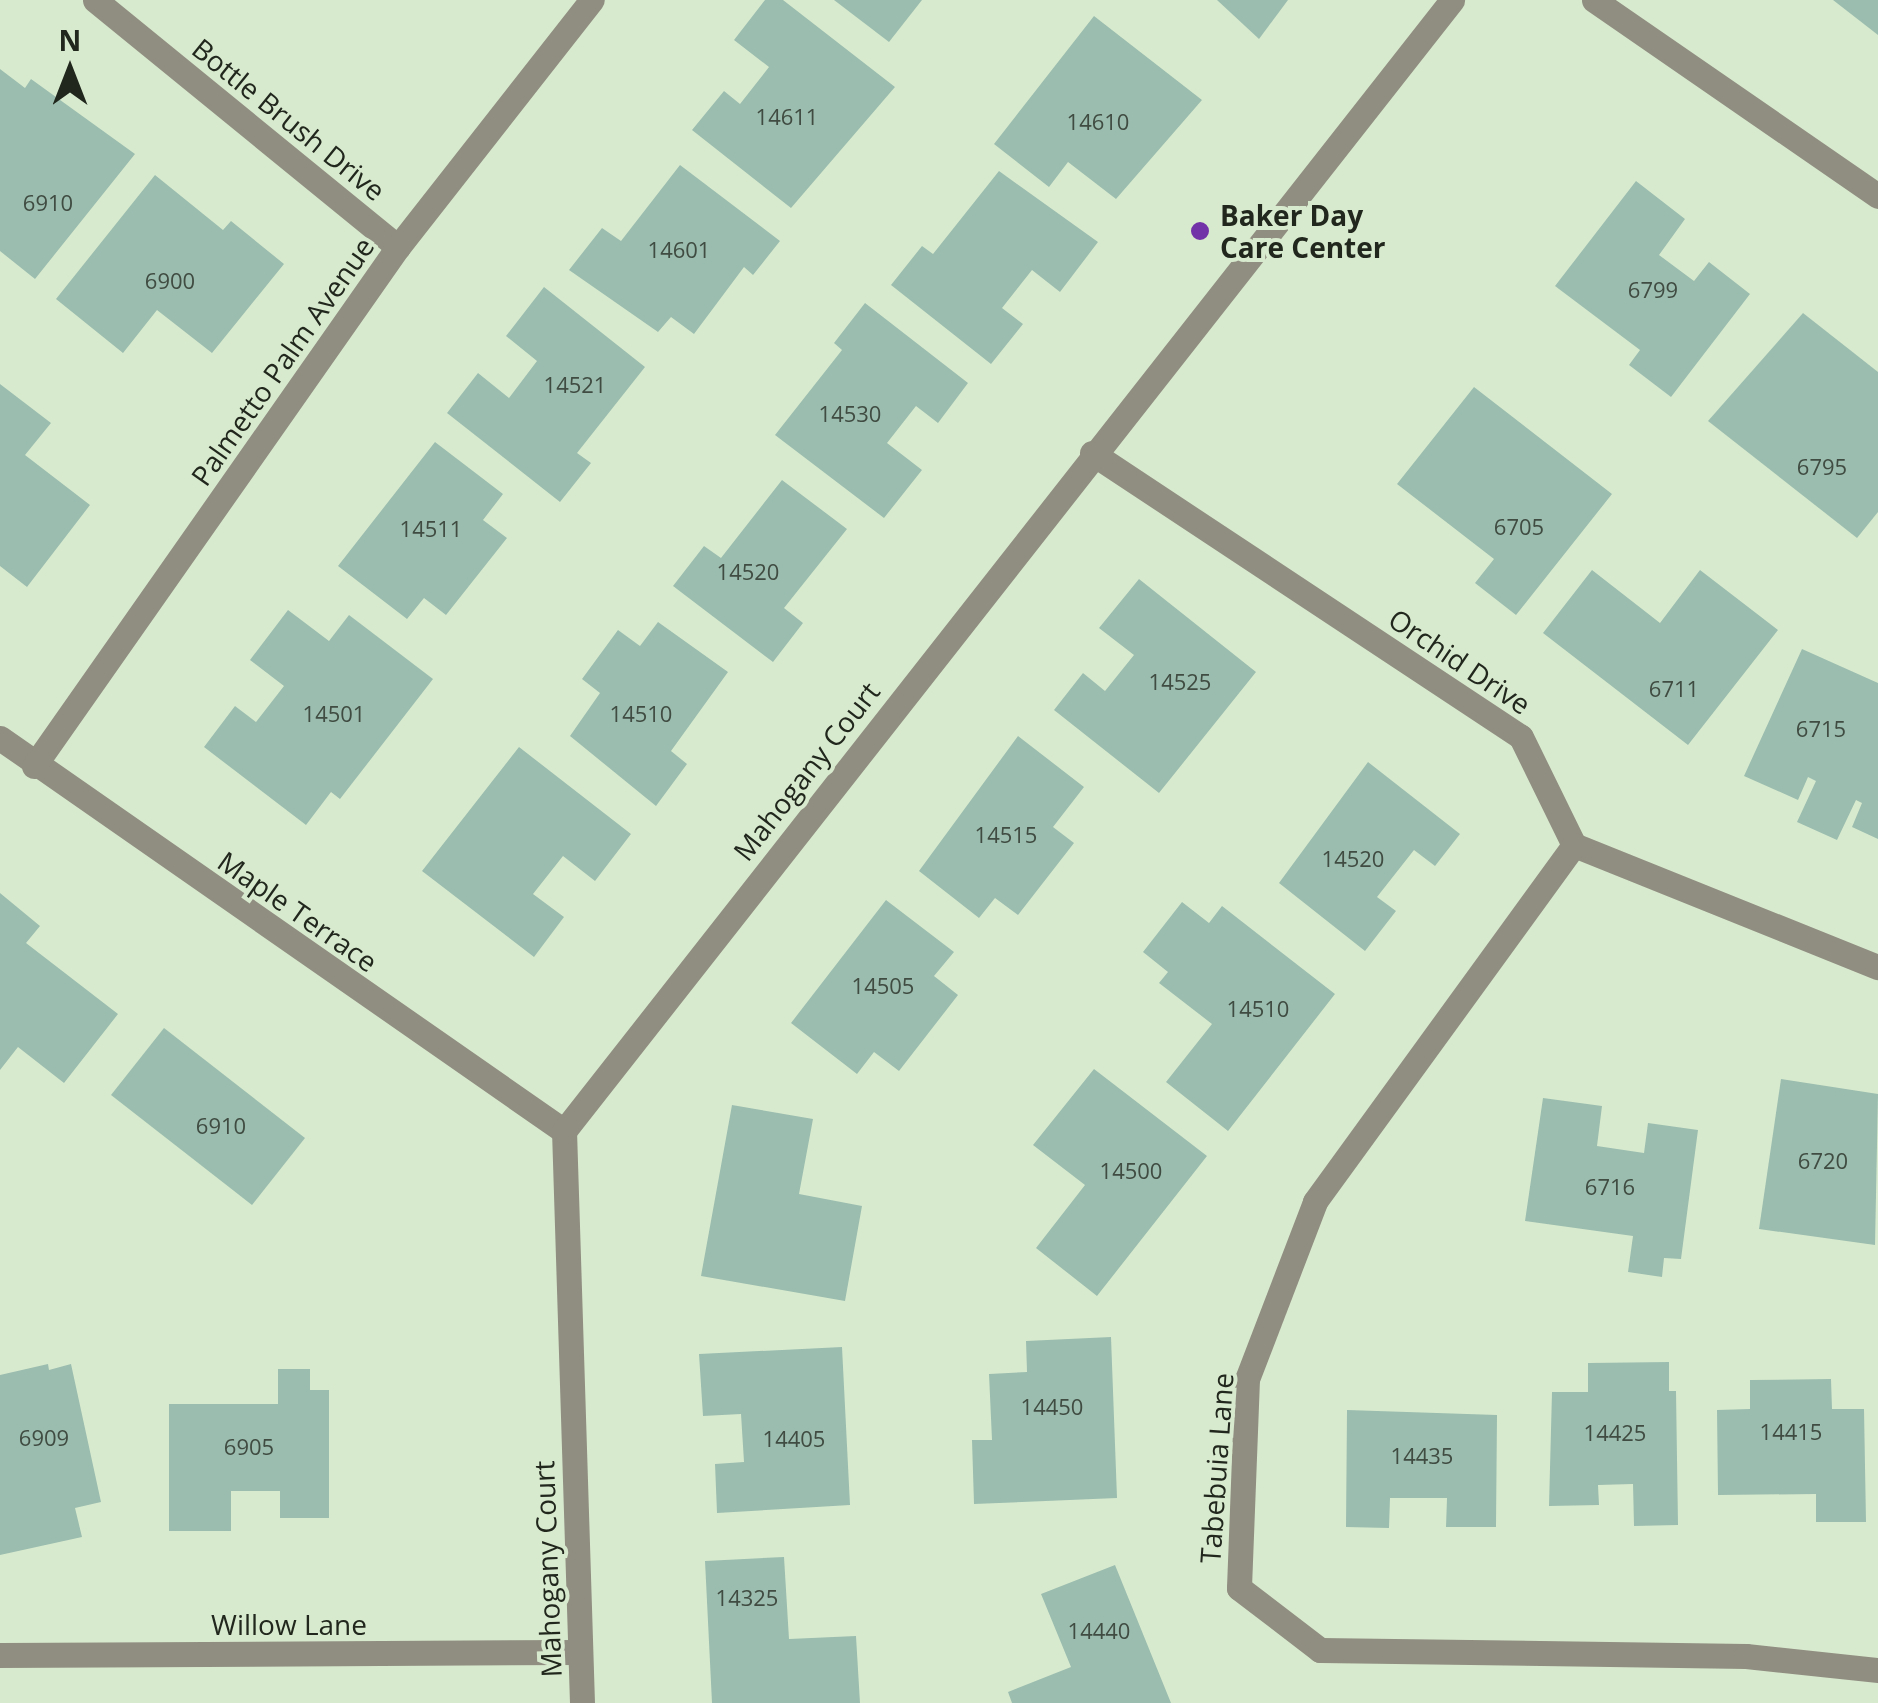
<!DOCTYPE html>
<style>
body{margin:0}
#map{position:relative;width:1878px;height:1703px;overflow:hidden;background:#d8eace;font-family:"Open Sans",sans-serif}
div>[style]{position:absolute}
[style*='--x']{left:calc(var(--x)*1px);top:calc(var(--y)*1px);width:calc(var(--w)*1px);rotate:calc(var(--a)*1deg)}
.building>*{inset:0;background:#9bbdaf}
.minor>*{height:25px;margin:-12.5px;padding:0 12.5px;transform-origin:12.5px;border-radius:12.5px;background:#908e81}
.dots>*{width:28px;height:28px;translate:-50% -50%;box-sizing:border-box;border:5px solid #d8eace;border-radius:50%}
span{translate:-50% -50%;white-space:nowrap;text-align:center;line-height:1.15;-webkit-text-stroke:8px #d8eace;paint-order:stroke}
.number-label{font-size:22px;color:#404c42}
.number-label span{-webkit-text-stroke-width:0}
.street-label{font-size:28px;color:#21271d}
.poi-label{font-size:28px;color:#21271d;font-weight:700}
.left{translate:0 -50%;text-align:left}
.north{position:absolute;left:20px;top:20px;width:100px;height:100px;-webkit-text-stroke:8px #d8eace;paint-order:stroke;rotate:0deg;font-size:28px;font-weight:700;line-height:40px;text-align:center;color:#21271d}
.north::after{content:'';display:block;margin:auto;width:35px;height:45px;background:#21271d;clip-path:polygon(50% 0,100% 100%,50% 72%,0 100%)}
</style>
<div id="map">
<div class="building">
<div style="clip-path:polygon(765px 0,783px 0,895px 87px,791px 208px,692px 130px,724px 91px,740px 104px,769px 67px,734px 40px)"></div>
<div style="clip-path:polygon(834px 0,922px 0,889px 42px)"></div>
<div style="clip-path:polygon(1217px 0,1288px 0,1259px 39px)"></div>
<div style="clip-path:polygon(1833px 0,1878px 0,1878px 35px)"></div>
<div style="clip-path:polygon(1094px 16px,1202px 100px,1116px 199px,1068px 162px,1049px 187px,994px 144px)"></div>
<div style="clip-path:polygon(0 69px,25px 88px,31px 79px,135px 154px,35px 279px,0 251px)"></div>
<div style="clip-path:polygon(680px 165px,780px 241px,753px 275px,744px 267px,694px 334px,671px 317px,658px 332px,569px 270px,602px 228px,621px 241px)"></div>
<div style="clip-path:polygon(999px 171px,1098px 242px,1060px 292px,1032px 270px,1002px 308px,1023px 324px,991px 364px,891px 285px,922px 246px,933px 254px)"></div>
<div style="clip-path:polygon(155px 175px,223px 230px,231px 221px,284px 264px,212px 353px,157px 310px,123px 353px,56px 299px)"></div>
<div style="clip-path:polygon(1636px 181px,1685px 219px,1659px 255px,1694px 281px,1709px 262px,1750px 294px,1671px 397px,1629px 365px,1640px 350px,1555px 286px)"></div>
<div style="clip-path:polygon(544px 287px,645px 367px,577px 453px,591px 463px,560px 502px,447px 413px,478px 373px,509px 398px,537px 361px,506px 336px)"></div>
<div style="clip-path:polygon(865px 303px,968px 383px,938px 423px,916px 406px,887px 443px,922px 470px,884px 518px,775px 435px,842px 350px,834px 343px)"></div>
<div style="clip-path:polygon(1803px 313px,1878px 372px,1878px 512px,1857px 538px,1708px 421px)"></div>
<div style="clip-path:polygon(0 384px,51px 423px,25px 455px,90px 505px,27px 587px,0 566px)"></div>
<div style="clip-path:polygon(1474px 387px,1612px 494px,1516px 615px,1475px 583px,1494px 559px,1397px 484px)"></div>
<div style="clip-path:polygon(435px 442px,503px 494px,483px 520px,507px 538px,446px 615px,424px 598px,407px 619px,338px 566px)"></div>
<div style="clip-path:polygon(782px 480px,847px 529px,784px 608px,803px 623px,773px 662px,673px 586px,704px 546px,721px 558px)"></div>
<div style="clip-path:polygon(1592px 570px,1660px 623px,1700px 570px,1778px 630px,1688px 745px,1543px 633px)"></div>
<div style="clip-path:polygon(1139px 579px,1256px 672px,1159px 793px,1054px 710px,1083px 673px,1105px 691px,1134px 655px,1099px 628px)"></div>
<div style="clip-path:polygon(288px 610px,329px 641px,349px 615px,433px 679px,340px 799px,331px 792px,306px 825px,204px 747px,235px 706px,256px 722px,284px 686px,250px 660px)"></div>
<div style="clip-path:polygon(658px 622px,728px 672px,671px 751px,687px 764px,656px 806px,570px 736px,600px 693px,582px 679px,618px 630px,640px 646px)"></div>
<div style="clip-path:polygon(1802px 649px,1878px 683px,1878px 839px,1852px 827px,1862px 803px,1856px 800px,1837px 840px,1797px 822px,1816px 781px,1808px 777px,1798px 800px,1744px 776px)"></div>
<div style="clip-path:polygon(1018px 736px,1084px 787px,1053px 827px,1074px 843px,1018px 915px,995px 898px,979px 918px,919px 871px)"></div>
<div style="clip-path:polygon(519px 747px,631px 834px,595px 881px,563px 856px,533px 894px,564px 917px,534px 957px,422px 871px)"></div>
<div style="clip-path:polygon(1368px 762px,1460px 834px,1435px 866px,1414px 850px,1377px 897px,1396px 911px,1365px 951px,1279px 883px)"></div>
<div style="clip-path:polygon(0 893px,40px 926px,26px 943px,118px 1014px,64px 1083px,18px 1047px,0 1070px)"></div>
<div style="clip-path:polygon(886px 900px,954px 952px,934px 976px,958px 995px,899px 1071px,874px 1052px,857px 1074px,791px 1023px)"></div>
<div style="clip-path:polygon(1182px 902px,1209px 923px,1222px 906px,1335px 994px,1228px 1131px,1166px 1082px,1212px 1024px,1159px 983px,1168px 972px,1143px 952px)"></div>
<div style="clip-path:polygon(164px 1028px,305px 1138px,252px 1205px,111px 1095px)"></div>
<div style="clip-path:polygon(1094px 1069px,1207px 1156px,1097px 1296px,1036px 1248px,1085px 1185px,1033px 1145px)"></div>
<div style="clip-path:polygon(1781px 1079px,1878px 1094px,1875px 1245px,1759px 1229px)"></div>
<div style="clip-path:polygon(1543px 1098px,1602px 1106px,1597px 1146px,1644px 1153px,1648px 1123px,1698px 1130px,1681px 1259px,1664px 1258px,1662px 1277px,1628px 1272px,1633px 1236px,1525px 1221px)"></div>
<div style="clip-path:polygon(732px 1105px,813px 1119px,799px 1194px,862px 1206px,845px 1301px,701px 1276px)"></div>
<div style="clip-path:polygon(1111px 1337px,1117px 1498px,974px 1504px,972px 1440px,992px 1440px,989px 1374px,1027px 1372px,1026px 1341px)"></div>
<div style="clip-path:polygon(842px 1347px,850px 1505px,717px 1513px,715px 1464px,744px 1462px,741px 1414px,703px 1416px,699px 1354px)"></div>
<div style="clip-path:polygon(1669px 1362px,1669px 1391px,1676px 1391px,1678px 1525px,1634px 1526px,1633px 1484px,1598px 1485px,1599px 1505px,1549px 1506px,1552px 1392px,1588px 1392px,1588px 1363px)"></div>
<div style="clip-path:polygon(48px 1364px,49px 1370px,71px 1364px,101px 1502px,75px 1508px,82px 1537px,0 1555px,0 1375px)"></div>
<div style="clip-path:polygon(278px 1369px,310px 1369px,310px 1390px,329px 1390px,329px 1518px,280px 1518px,280px 1491px,231px 1491px,231px 1531px,169px 1531px,169px 1404px,278px 1404px)"></div>
<div style="clip-path:polygon(1831px 1379px,1832px 1409px,1864px 1409px,1866px 1522px,1816px 1522px,1816px 1494px,1718px 1495px,1717px 1410px,1750px 1409px,1750px 1380px)"></div>
<div style="clip-path:polygon(1347px 1410px,1497px 1415px,1496px 1527px,1446px 1527px,1447px 1498px,1390px 1498px,1389px 1528px,1346px 1527px)"></div>
<div style="clip-path:polygon(784px 1557px,789px 1639px,856px 1636px,860px 1703px,712px 1703px,705px 1561px)"></div>
<div style="clip-path:polygon(1115px 1565px,1171px 1703px,1012px 1703px,1008px 1692px,1071px 1667px,1041px 1594px)"></div>
</div>
<div class="minor">
<div style="--x:95;--y:0;--w:391;--a:39.2"></div>
<div style="--x:1594;--y:0;--w:345;--a:34.6"></div>
<div style="--x:1092;--y:453;--w:514;--a:33.5"></div>
<div style="--x:1521;--y:737;--w:120;--a:63.9"></div>
<div style="--x:1574;--y:845;--w:328;--a:21.9"></div>
<div style="--x:0;--y:738;--w:687;--a:34.87"></div>
<div style="--x:34;--y:766;--w:634;--a:-54.96"></div>
<div style="--x:398;--y:247;--w:314;--a:-51.9"></div>
<div style="--x:1574;--y:845;--w:441;--a:126"></div>
<div style="--x:1315;--y:1202;--w:190;--a:111"></div>
<div style="--x:1247;--y:1379;--w:209;--a:92.2"></div>
<div style="--x:1239;--y:1588;--w:102;--a:37.4"></div>
<div style="--x:1320;--y:1650;--w:426;--a:0.8"></div>
<div style="--x:1746;--y:1656;--w:133;--a:6.1"></div>
<div style="--x:0;--y:1655;--w:579;--a:-0.3"></div>
<div style="--x:582;--y:1703;--w:572;--a:-91.8"></div>
<div style="--x:564;--y:1131;--w:1438;--a:-51.86"></div>
</div>
<div class="dots">
<div style="left:1200px;top:231px;background:#7333a8"></div>
</div>
<div class="number-label">
<span style="left:787px;top:117px">14611</span>
<span style="left:1098px;top:122px">14610</span>
<span style="left:48px;top:203px">6910</span>
<span style="left:679px;top:250px">14601</span>
<span style="left:170px;top:281px">6900</span>
<span style="left:1653px;top:290px">6799</span>
<span style="left:575px;top:385px">14521</span>
<span style="left:850px;top:414px">14530</span>
<span style="left:1822px;top:467px">6795</span>
<span style="left:1519px;top:527px">6705</span>
<span style="left:431px;top:529px">14511</span>
<span style="left:748px;top:572px">14520</span>
<span style="left:1180px;top:682px">14525</span>
<span style="left:1674px;top:689px">6711</span>
<span style="left:334px;top:714px">14501</span>
<span style="left:641px;top:714px">14510</span>
<span style="left:1821px;top:729px">6715</span>
<span style="left:1006px;top:835px">14515</span>
<span style="left:1353px;top:859px">14520</span>
<span style="left:883px;top:986px">14505</span>
<span style="left:1258px;top:1009px">14510</span>
<span style="left:221px;top:1126px">6910</span>
<span style="left:1823px;top:1161px">6720</span>
<span style="left:1131px;top:1171px">14500</span>
<span style="left:1610px;top:1187px">6716</span>
<span style="left:1052px;top:1407px">14450</span>
<span style="left:1791px;top:1432px">14415</span>
<span style="left:1615px;top:1433px">14425</span>
<span style="left:44px;top:1438px">6909</span>
<span style="left:794px;top:1439px">14405</span>
<span style="left:249px;top:1447px">6905</span>
<span style="left:1422px;top:1456px">14435</span>
<span style="left:747px;top:1598px">14325</span>
<span style="left:1099px;top:1631px">14440</span>
</div>
<div class="street-label">
<span style="left:289px;top:119px;rotate:39deg">Bottle Brush Drive</span>
<span style="left:282px;top:361px;rotate:-55deg">Palmetto Palm Avenue</span>
<span style="left:1460px;top:661px;rotate:34deg">Orchid Drive</span>
<span style="left:806px;top:771px;rotate:-52deg">Mahogany Court</span>
<span style="left:298px;top:911px;rotate:35deg">Maple Terrace</span>
<span style="left:1216px;top:1468px;rotate:-86deg">Tabebuia Lane</span>
<span style="left:547px;top:1569px;rotate:-92deg">Mahogany Court</span>
<span style="left:289px;top:1624px">Willow Lane</span>
</div>
<div class="poi-label">
<span class="left" style="left:1220px;top:231px">Baker Day<br>Care Center</span>
</div>
<div class="north">N</div>
</div>
